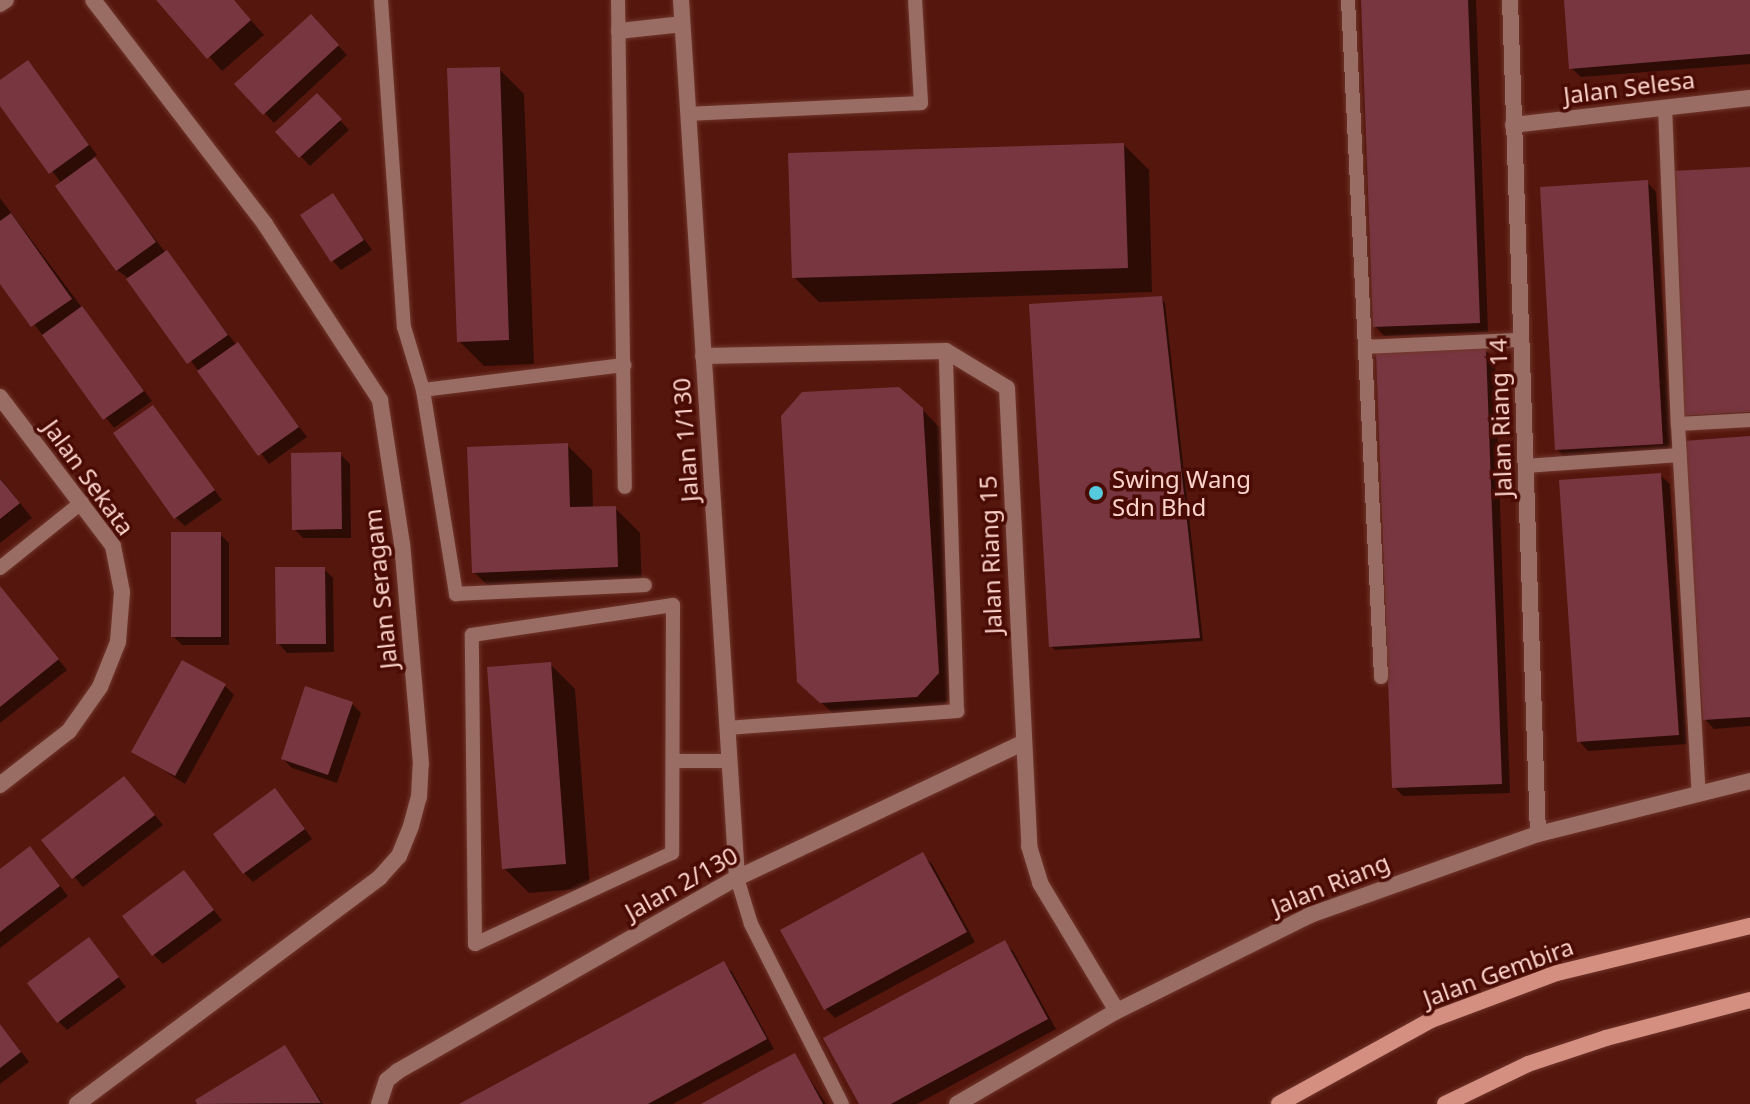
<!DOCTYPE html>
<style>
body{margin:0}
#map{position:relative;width:1750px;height:1104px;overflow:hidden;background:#55170d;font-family:"Noto Sans",sans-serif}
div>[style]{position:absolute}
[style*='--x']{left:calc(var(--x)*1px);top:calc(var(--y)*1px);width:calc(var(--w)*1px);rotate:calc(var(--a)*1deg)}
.shadow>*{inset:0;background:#0007}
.building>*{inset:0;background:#783641}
.roads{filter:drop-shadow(0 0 2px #70352b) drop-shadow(0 0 2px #70352b)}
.service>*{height:14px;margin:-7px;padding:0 7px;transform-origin:7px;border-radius:7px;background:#996d64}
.minor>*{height:16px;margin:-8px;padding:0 8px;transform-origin:8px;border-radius:8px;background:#996d64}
.secondary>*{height:16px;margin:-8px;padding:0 8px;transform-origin:8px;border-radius:8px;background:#d48f81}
.dots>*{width:22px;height:22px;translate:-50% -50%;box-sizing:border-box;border:4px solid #490b04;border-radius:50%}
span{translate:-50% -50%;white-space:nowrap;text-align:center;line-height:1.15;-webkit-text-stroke:7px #490b04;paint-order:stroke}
.street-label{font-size:24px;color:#fbd3cb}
.poi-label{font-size:24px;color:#fbd3cb}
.left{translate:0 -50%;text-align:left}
</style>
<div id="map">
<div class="shadow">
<div style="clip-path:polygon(159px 0,233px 0,264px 35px,222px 71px)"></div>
<div style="clip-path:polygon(1363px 0,1476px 0,1488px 332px,1384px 336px,1375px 326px)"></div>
<div style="clip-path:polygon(1566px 0,1750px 0,1750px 64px,1581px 77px,1571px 68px)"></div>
<div style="clip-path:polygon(320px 26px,347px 55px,274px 123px,237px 84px)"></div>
<div style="clip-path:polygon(28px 63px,97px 155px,93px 158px,307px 437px,269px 464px,128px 278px,117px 270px,62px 184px,0 103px,0 83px)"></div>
<div style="clip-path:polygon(499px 69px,524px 94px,534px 364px,484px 366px,459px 341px)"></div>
<div style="clip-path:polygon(317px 95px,349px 130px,310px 166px,277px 132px)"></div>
<div style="clip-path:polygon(1124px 145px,1149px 170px,1152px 292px,819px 302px,794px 277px)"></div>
<div style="clip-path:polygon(1750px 169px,1750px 421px,1694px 424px,1685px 415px)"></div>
<div style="clip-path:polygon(1647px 182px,1656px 192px,1672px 453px,1566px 459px,1557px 449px)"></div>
<div style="clip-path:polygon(333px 195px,372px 250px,341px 270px,332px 260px)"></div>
<div style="clip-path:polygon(0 198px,152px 401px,114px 428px,0 280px)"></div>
<div style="clip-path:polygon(1161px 298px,1165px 303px,1203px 641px,1055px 650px,1051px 646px)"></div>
<div style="clip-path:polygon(1485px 350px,1495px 360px,1510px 793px,1403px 796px,1394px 787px)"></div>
<div style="clip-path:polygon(153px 407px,222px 500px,185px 526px,175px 517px)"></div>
<div style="clip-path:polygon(922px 409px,940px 428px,956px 692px,936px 714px,841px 720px,818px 700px)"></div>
<div style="clip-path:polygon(1750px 438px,1750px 726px,1714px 729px,1705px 719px)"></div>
<div style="clip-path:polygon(567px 445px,592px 470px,593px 508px,615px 508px,640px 533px,642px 592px,499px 597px,474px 572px)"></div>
<div style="clip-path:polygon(340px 454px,350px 464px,351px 538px,303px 538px,294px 529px)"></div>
<div style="clip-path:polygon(1660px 475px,1670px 484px,1687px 744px,1588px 751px,1579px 741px)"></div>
<div style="clip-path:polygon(0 478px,32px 518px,0 543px)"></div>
<div style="clip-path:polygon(220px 534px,229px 543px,229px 645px,182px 645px,173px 636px)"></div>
<div style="clip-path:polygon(324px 569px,333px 578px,334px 652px,287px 653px,278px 643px)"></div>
<div style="clip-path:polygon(0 588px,67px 670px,0 723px)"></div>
<div style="clip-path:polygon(550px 664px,575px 689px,590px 888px,529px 893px,504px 868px)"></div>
<div style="clip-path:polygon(224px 685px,234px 695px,185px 784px,134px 751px)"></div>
<div style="clip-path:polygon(351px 703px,361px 713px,337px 783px,292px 768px,283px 759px)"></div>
<div style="clip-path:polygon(133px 788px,163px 825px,83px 887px,44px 840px)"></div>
<div style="clip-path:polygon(284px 800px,312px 839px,253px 882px,244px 873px)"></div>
<div style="clip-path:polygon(922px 855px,932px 864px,975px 942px,835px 1018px,826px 1009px)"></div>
<div style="clip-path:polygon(38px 858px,68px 896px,0 948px,0 872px)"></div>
<div style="clip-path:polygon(184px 873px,222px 920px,163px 964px,154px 955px)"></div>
<div style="clip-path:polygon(89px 940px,126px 987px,67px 1030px,58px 1021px)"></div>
<div style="clip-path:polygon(1004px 942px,1013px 951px,1056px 1029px,917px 1104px,861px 1104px)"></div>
<div style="clip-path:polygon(723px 963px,732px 972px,774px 1049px,673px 1104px,463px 1104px)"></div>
<div style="clip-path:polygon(0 1024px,29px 1062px,0 1084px)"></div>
<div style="clip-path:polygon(285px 1047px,323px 1104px,199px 1104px,197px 1101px)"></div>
<div style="clip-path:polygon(794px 1055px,826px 1104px,704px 1104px)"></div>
</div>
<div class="building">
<div style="clip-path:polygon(156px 0,234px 0,251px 20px,207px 59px)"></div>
<div style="clip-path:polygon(1361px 0,1468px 0,1480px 323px,1373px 327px)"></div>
<div style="clip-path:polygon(1564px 0,1750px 0,1750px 54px,1569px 69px)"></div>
<div style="clip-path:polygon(311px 14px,339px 45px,263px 115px,234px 84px)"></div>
<div style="clip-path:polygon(28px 60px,89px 145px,49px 174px,0 106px,0 80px)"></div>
<div style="clip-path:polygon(500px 67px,509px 340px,457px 342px,447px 68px)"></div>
<div style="clip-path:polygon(317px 93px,342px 119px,299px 158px,275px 132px)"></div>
<div style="clip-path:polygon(1124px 143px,1128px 268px,792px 278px,788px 153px)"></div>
<div style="clip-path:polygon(95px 157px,156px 242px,116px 271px,55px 186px)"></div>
<div style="clip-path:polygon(1750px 167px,1750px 412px,1683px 416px,1672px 171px)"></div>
<div style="clip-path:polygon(1648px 180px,1663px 444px,1555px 450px,1540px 187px)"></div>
<div style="clip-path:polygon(333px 193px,364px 240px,331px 262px,300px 215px)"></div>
<div style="clip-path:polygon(11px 213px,72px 299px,31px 327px,0 284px,0 221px)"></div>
<div style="clip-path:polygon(167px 250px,228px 335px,187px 364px,126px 279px)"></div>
<div style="clip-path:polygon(1162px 296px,1200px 638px,1049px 647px,1029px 304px)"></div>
<div style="clip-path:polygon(82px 306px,144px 391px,103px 420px,42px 335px)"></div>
<div style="clip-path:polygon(238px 342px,299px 427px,258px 456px,197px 371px)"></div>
<div style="clip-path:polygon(1486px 348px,1502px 784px,1392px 788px,1376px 353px)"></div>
<div style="clip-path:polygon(899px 387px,923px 408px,939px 673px,917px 697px,820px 703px,797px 682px,781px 416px,802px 392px)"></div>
<div style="clip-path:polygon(153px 405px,215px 490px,174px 519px,113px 433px)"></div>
<div style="clip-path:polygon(1750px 436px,1750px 717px,1703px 720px,1684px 441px)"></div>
<div style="clip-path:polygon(568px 443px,570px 507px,616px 506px,618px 567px,472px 573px,467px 447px)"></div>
<div style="clip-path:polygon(341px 452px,342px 529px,292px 530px,291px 453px)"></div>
<div style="clip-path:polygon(1661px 473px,1679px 735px,1577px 742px,1559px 480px)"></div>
<div style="clip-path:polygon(0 479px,20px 503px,0 519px)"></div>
<div style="clip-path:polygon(171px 532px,221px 532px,221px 637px,171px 637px)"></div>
<div style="clip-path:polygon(275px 567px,325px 567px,326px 644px,276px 644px)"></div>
<div style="clip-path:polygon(0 586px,59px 659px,0 707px)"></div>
<div style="clip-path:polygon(182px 660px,226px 684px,175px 776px,131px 752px)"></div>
<div style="clip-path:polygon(551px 662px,566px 864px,502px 869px,487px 667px)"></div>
<div style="clip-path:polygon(305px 686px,353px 702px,328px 775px,281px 759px)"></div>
<div style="clip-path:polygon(124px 776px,155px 815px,72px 879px,41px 840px)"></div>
<div style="clip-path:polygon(275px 788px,305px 829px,243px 874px,213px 834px)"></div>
<div style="clip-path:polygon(30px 846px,60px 886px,0 932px,0 869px)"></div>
<div style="clip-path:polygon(923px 852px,967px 932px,824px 1010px,780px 930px)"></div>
<div style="clip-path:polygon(184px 870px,214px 910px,152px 956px,122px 916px)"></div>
<div style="clip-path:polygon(89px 937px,119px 977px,57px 1023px,27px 983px)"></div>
<div style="clip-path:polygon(1005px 940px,1048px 1019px,891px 1104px,859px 1104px,823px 1038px)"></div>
<div style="clip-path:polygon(724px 961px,767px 1039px,725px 1062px,648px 1104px,459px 1104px)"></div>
<div style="clip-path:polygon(0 1024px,21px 1052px,0 1068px)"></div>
<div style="clip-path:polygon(285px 1045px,321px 1103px,197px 1104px,195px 1100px)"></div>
<div style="clip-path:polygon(795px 1053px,823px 1104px,701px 1104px,766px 1068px)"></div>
</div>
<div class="roads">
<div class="service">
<div style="--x:381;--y:0;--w:328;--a:86"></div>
<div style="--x:404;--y:327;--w:66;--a:73.2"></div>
<div style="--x:423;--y:390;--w:207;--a:80.8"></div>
<div style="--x:456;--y:594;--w:189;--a:-2.7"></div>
<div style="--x:618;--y:0;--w:487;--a:89.2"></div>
<div style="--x:1348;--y:0;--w:678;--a:87.21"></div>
<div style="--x:1665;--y:107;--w:317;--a:87.7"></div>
<div style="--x:1678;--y:424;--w:371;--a:86.8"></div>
<div style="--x:688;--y:114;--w:233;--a:-2.7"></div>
<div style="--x:921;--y:103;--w:103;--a:-93.3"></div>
<div style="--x:1365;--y:347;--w:156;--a:-2.6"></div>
<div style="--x:423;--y:390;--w:203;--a:-7.1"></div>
<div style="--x:1678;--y:424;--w:72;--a:-3.2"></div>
<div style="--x:1525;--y:466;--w:155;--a:-4.1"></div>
<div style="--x:0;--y:568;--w:105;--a:-38.8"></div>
<div style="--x:673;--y:605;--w:248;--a:90.2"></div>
<div style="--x:672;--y:853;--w:217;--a:155.2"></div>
<div style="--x:475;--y:944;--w:309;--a:-90.6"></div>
<div style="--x:472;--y:635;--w:203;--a:-8.5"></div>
<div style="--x:727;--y:728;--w:231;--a:-4.2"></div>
<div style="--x:957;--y:711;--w:360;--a:-91.8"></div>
<div style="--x:675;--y:761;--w:54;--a:0"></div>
<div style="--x:737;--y:878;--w:48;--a:73.1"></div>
<div style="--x:751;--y:924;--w:202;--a:63.2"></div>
</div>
<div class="minor">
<div style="--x:681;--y:0;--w:880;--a:86.35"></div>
<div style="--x:1510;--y:0;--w:834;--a:88.08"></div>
<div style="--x:0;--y:4;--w:7;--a:-34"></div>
<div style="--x:619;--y:31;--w:63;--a:-6.3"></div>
<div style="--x:1513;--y:125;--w:239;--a:-6.5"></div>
<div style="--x:703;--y:356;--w:243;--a:-1.2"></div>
<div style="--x:946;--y:351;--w:71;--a:31.2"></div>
<div style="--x:1007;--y:388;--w:459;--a:87.2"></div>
<div style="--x:1029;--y:846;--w:39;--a:73"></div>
<div style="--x:1040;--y:883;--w:149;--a:59"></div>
<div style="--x:0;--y:397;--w:187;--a:52.8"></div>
<div style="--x:113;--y:546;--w:47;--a:78.9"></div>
<div style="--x:122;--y:592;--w:50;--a:94.6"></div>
<div style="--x:118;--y:642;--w:48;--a:111.8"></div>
<div style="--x:100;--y:687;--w:54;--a:125.2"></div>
<div style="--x:69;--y:731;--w:88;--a:142"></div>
<div style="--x:77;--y:1104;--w:379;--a:-36.8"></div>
<div style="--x:380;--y:877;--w:28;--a:-48"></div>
<div style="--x:399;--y:856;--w:32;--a:-68"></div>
<div style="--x:411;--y:826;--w:30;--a:-75"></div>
<div style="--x:419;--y:797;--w:33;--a:-87"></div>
<div style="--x:421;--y:764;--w:221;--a:-94.9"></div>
<div style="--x:402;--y:544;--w:146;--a:-98.7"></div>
<div style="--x:380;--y:400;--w:210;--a:-123.2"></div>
<div style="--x:265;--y:224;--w:282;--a:-127.5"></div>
<div style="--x:379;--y:1104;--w:25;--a:-72"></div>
<div style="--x:387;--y:1080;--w:14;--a:-39"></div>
<div style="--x:398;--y:1071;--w:390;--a:-29.7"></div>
<div style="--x:737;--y:878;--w:316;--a:-25.3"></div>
<div style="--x:957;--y:1104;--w:185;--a:-30.2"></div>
<div style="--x:1117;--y:1011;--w:216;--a:-26.4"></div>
<div style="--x:1310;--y:915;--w:242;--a:-19.6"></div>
<div style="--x:1538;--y:834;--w:219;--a:-14"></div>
</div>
<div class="secondary">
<div style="--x:1279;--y:1104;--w:174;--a:-28.9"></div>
<div style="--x:1431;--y:1020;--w:134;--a:-20.5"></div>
<div style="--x:1557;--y:973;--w:199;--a:-13.7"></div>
<div style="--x:1445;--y:1104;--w:92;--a:-25.7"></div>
<div style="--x:1528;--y:1064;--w:82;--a:-18.4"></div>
<div style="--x:1606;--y:1038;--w:149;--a:-14.8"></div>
</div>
</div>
<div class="dots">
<div style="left:1096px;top:493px;background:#55cadf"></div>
</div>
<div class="street-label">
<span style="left:1629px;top:87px;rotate:-7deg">Jalan Selesa</span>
<span style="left:1500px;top:418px;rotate:-92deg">Jalan Riang 14</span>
<span style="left:685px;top:440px;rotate:-94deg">Jalan 1/130</span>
<span style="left:89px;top:477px;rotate:54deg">Jalan Sekata</span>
<span style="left:990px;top:555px;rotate:-92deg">Jalan Riang 15</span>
<span style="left:380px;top:589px;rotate:-96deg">Jalan Seragam</span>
<span style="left:681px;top:883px;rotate:-29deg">Jalan 2/130</span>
<span style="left:1330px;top:884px;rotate:-22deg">Jalan Riang</span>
<span style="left:1498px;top:972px;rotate:-20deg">Jalan Gembira</span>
</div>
<div class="poi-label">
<span class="left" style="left:1112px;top:493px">Swing Wang<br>Sdn Bhd</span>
</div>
</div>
